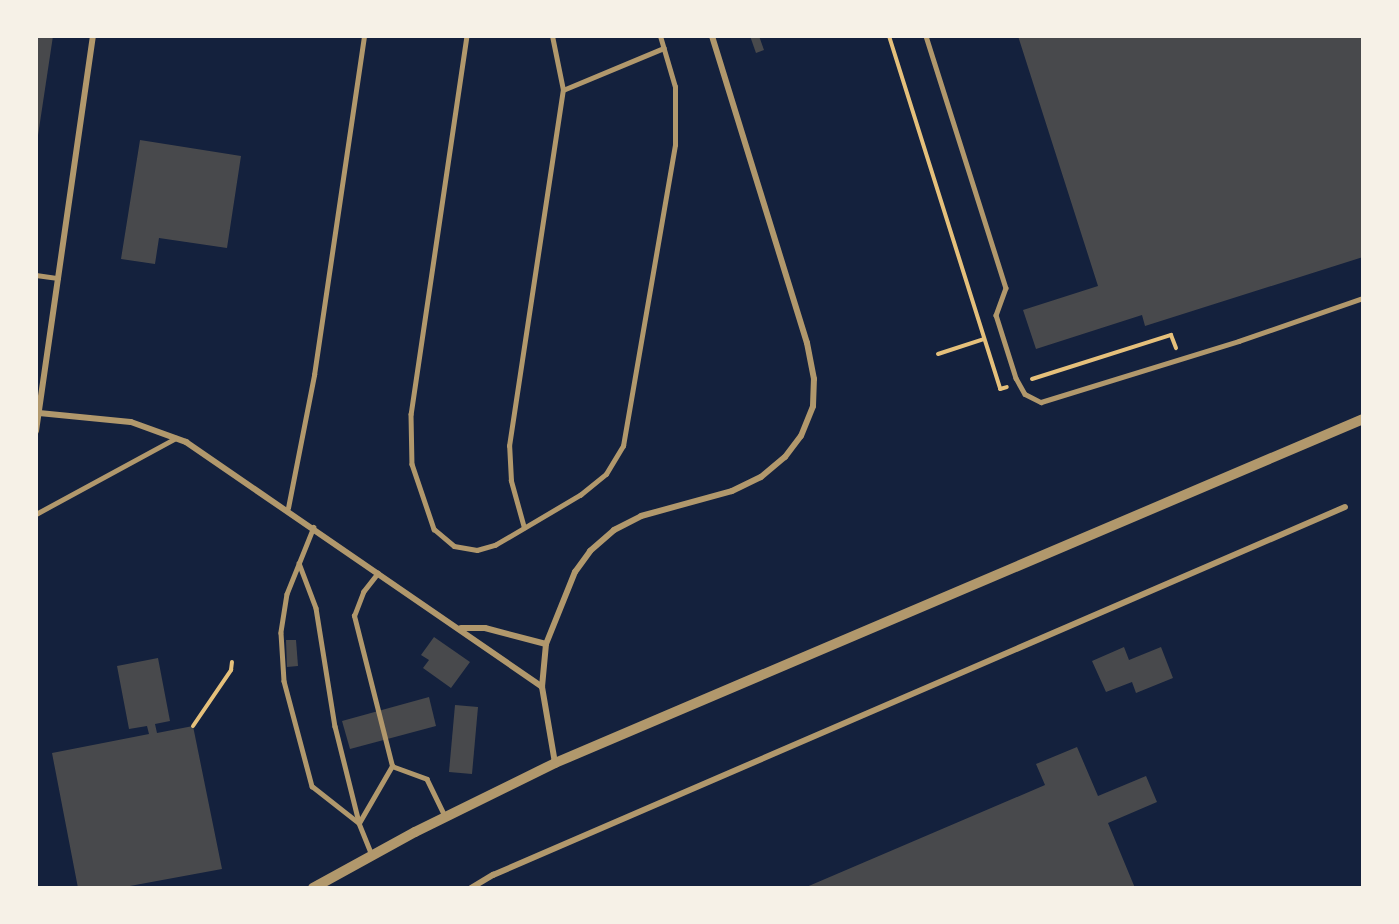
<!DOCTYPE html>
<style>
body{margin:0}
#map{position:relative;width:1399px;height:924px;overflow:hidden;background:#14213d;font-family:Poppins,sans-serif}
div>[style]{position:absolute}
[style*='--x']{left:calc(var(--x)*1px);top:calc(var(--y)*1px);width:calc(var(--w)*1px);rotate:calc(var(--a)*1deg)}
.building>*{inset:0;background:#48494c}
.path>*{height:4px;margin:-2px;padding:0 2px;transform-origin:2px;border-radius:2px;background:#e5c07b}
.service>*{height:4.5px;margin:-2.25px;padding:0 2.25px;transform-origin:2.25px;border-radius:2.25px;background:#b1986c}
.minor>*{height:6px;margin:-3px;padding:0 3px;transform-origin:3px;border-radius:3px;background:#b1986c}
.tertiary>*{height:10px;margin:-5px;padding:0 5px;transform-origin:5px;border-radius:5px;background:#b1986c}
span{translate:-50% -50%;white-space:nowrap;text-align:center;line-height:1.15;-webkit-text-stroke:6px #f6f1e7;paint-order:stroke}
.frame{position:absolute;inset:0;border:38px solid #f6f1e7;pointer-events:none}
</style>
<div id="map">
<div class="building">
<div style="clip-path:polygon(36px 36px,53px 36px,37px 142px,36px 142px)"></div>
<div style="clip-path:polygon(750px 36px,759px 36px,764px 50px,756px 53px)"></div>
<div style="clip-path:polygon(1018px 36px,1363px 36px,1363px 257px,1145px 326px,1142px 315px,1036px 349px,1023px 310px,1098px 286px)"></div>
<div style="clip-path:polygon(140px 140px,241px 156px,227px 248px,159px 238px,155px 264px,121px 259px)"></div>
<div style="clip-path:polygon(434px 637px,470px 662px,451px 688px,423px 668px,429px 660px,421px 655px)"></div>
<div style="clip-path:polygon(286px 640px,296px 640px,298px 666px,287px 667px)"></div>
<div style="clip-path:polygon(1124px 647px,1129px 660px,1161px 647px,1173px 678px,1136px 693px,1132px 682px,1106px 692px,1092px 661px)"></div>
<div style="clip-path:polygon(158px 658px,170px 721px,155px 724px,157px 733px,193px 726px,222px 869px,119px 888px,78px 888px,52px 753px,149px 734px,147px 726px,129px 729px,117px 666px)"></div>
<div style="clip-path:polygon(429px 697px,436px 726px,350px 749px,342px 721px)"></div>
<div style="clip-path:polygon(455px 705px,478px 707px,472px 774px,449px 772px)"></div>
<div style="clip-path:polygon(1077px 747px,1098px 796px,1146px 776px,1157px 802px,1108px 823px,1135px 888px,804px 888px,1045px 785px,1036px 764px)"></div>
</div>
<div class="path">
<div style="--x:889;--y:36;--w:370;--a:72.5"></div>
<div style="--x:1000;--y:389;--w:7;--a:-16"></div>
<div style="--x:938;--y:354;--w:48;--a:-18.1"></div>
<div style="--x:1032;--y:379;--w:146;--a:-17.6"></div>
<div style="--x:1171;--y:335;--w:14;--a:69"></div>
<div style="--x:193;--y:726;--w:68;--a:-55.8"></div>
<div style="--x:231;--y:670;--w:8;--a:-83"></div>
</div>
<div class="service">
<div style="--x:467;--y:36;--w:382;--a:98.4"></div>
<div style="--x:411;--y:414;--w:50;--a:88.9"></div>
<div style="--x:412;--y:464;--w:69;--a:71.3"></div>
<div style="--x:434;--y:529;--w:26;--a:40"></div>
<div style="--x:454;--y:546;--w:23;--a:10"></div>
<div style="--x:477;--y:550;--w:19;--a:-16"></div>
<div style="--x:495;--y:545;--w:99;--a:-30.5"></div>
<div style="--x:580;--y:495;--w:33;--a:-39"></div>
<div style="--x:606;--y:474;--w:33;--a:-59"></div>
<div style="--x:623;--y:446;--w:305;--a:-80.2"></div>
<div style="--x:675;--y:145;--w:58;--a:-90"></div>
<div style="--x:675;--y:87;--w:53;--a:-106.4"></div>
<div style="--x:926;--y:36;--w:264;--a:72.4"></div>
<div style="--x:1006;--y:288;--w:29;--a:110"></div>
<div style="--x:996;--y:315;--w:66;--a:72.4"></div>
<div style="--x:1016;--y:378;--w:18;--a:61"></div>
<div style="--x:1025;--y:394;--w:18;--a:27"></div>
<div style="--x:1041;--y:402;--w:207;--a:-17.1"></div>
<div style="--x:1239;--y:341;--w:131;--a:-19.1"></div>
<div style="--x:563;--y:90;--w:109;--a:-22.6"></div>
<div style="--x:36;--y:275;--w:22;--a:8"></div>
<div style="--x:288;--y:508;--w:136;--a:-78.9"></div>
<div style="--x:314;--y:375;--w:343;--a:-81.6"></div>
<div style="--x:36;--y:514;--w:159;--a:-28.5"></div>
<div style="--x:314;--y:527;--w:72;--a:111.9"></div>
<div style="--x:287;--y:594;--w:39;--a:99"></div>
<div style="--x:281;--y:633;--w:48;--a:86.4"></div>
<div style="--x:284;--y:681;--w:109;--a:75.1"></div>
<div style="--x:312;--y:786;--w:60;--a:38.2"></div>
<div style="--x:359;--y:823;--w:35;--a:68"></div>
<div style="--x:524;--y:528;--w:49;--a:-105.5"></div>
<div style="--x:511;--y:481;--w:35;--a:-93"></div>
<div style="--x:509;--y:446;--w:360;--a:-81.4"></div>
<div style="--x:563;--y:90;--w:55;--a:-101.5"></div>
<div style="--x:299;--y:563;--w:48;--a:69.3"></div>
<div style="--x:316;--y:608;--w:120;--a:80.9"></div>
<div style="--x:335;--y:726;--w:99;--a:76"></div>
<div style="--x:392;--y:766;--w:37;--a:20"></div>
<div style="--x:427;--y:779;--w:41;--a:64.1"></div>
<div style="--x:359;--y:823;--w:66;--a:-59.9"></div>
<div style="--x:392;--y:766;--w:155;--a:-104.2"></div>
<div style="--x:354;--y:616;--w:26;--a:-69"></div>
<div style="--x:363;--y:592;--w:24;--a:-52"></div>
</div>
<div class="minor">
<div style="--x:39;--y:413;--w:92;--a:5.6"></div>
<div style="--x:131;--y:422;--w:59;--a:20"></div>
<div style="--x:186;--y:442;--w:432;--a:34.5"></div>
<div style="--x:36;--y:431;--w:399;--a:-81.8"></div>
<div style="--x:461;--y:628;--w:24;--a:0"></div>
<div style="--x:485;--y:628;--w:63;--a:14.7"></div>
<div style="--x:555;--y:763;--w:77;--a:-99.7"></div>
<div style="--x:542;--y:687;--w:43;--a:-84.7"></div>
<div style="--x:546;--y:644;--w:78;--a:-68.1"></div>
<div style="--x:575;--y:572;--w:26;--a:-54"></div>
<div style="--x:590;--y:551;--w:32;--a:-41"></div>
<div style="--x:614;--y:530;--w:30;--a:-27"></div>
<div style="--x:641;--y:516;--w:94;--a:-15.4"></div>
<div style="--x:732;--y:491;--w:32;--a:-26"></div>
<div style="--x:761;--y:477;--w:31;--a:-40"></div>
<div style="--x:785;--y:457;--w:26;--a:-53"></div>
<div style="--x:801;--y:436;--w:32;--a:-68"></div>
<div style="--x:813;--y:406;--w:27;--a:-88"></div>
<div style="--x:814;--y:379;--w:37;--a:-101"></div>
<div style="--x:807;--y:343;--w:321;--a:-107.2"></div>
<div style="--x:471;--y:888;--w:26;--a:-31"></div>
<div style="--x:493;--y:875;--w:928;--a:-23.36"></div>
</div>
<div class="tertiary">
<div style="--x:313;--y:888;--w:116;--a:-28.8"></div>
<div style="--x:415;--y:832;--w:156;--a:-26.2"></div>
<div style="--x:555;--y:763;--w:878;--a:-23.06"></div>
</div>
<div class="frame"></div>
</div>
